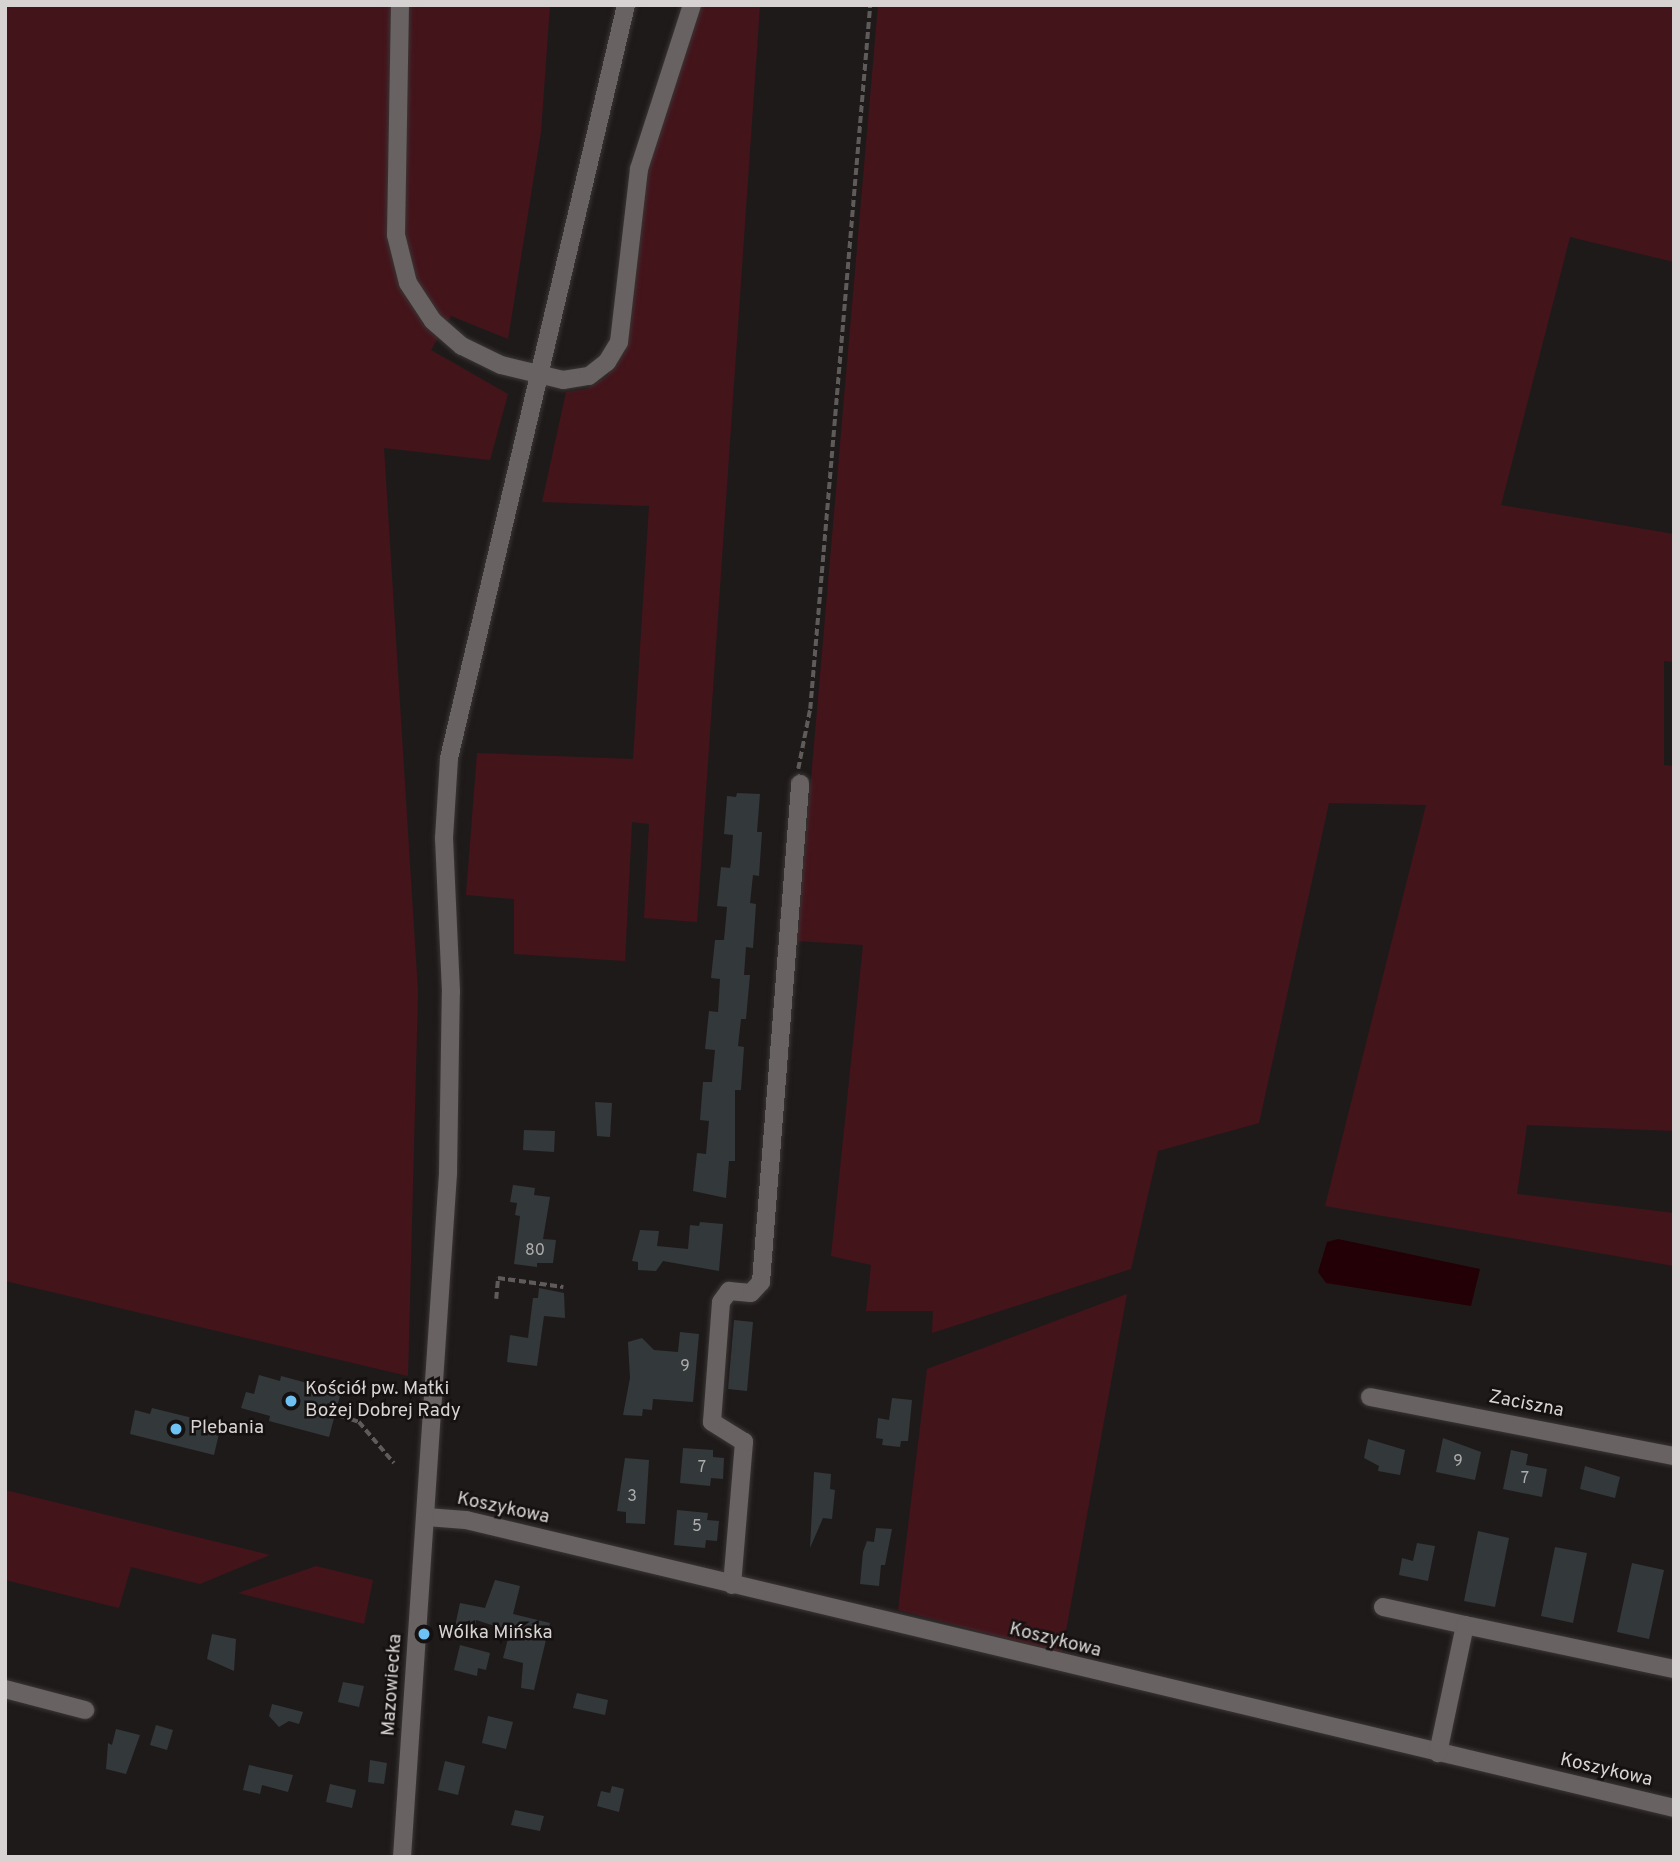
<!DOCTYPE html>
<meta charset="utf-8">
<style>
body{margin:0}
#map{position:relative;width:1679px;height:1862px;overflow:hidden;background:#1f1a1a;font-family:Overpass,sans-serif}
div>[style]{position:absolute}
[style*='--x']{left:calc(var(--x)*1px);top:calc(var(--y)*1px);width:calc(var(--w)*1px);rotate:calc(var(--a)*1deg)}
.green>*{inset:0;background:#44141b}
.water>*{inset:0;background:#230005}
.building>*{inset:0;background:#33383b}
.path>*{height:3.5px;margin-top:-1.75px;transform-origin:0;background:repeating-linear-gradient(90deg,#5f5b5b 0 7px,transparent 0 10.5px)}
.roads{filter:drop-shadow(0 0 2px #3a3636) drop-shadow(0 0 2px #3a3636)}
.minor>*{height:18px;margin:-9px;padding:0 9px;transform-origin:9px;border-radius:9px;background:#686262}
.dots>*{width:19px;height:19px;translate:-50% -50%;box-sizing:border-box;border:4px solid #161111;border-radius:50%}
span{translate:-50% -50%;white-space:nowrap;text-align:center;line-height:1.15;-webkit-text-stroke:5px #161111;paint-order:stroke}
.number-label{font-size:16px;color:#aeacad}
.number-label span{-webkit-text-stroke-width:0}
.poi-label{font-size:19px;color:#d7d3d3}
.left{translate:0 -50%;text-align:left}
.street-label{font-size:19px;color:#d7d3d3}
.frame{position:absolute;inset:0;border:7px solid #d7d3d3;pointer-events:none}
</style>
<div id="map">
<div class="green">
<div style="clip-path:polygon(5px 5px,550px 5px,541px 132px,508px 339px,451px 316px,431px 350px,508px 394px,490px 460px,384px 448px,418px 992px,408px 1376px,5px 1281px)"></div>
<div style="clip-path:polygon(699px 5px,760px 5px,697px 922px,644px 918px,649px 824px,632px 822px,625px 961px,514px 954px,514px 899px,466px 895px,477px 753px,633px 759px,649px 506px,542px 502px,566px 392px,586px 389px,607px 376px,625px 351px,645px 165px)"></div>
<div style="clip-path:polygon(878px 5px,1674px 5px,1674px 262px,1570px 237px,1501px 505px,1674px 534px,1674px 662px,1664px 661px,1664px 765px,1674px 766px,1674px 1131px,1527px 1125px,1517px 1194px,1674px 1213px,1674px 1266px,1325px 1206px,1426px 805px,1329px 803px,1259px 1123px,1158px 1151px,1131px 1269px,932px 1333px,933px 1311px,866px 1311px,871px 1265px,831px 1256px,863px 945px,797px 941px)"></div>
<div style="clip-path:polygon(1127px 1294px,1062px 1653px,898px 1610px,927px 1369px)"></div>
<div style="clip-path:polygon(5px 1490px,270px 1555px,200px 1584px,131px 1567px,119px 1608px,5px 1580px)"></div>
<div style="clip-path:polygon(316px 1566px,373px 1580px,364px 1624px,238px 1593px)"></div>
</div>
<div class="water">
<div style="clip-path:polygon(1338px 1239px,1480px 1269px,1471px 1306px,1326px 1283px,1318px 1272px,1327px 1242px)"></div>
</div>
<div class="building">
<div style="clip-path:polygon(737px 793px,760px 794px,757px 832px,762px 832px,759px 876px,753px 875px,750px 903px,756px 904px,753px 948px,746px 947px,744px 975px,750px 975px,746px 1019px,741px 1019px,738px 1046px,744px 1047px,741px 1090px,735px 1090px,735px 1161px,729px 1161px,726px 1198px,693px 1191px,697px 1153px,706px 1154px,709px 1121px,700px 1120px,703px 1082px,712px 1082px,715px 1050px,705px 1049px,709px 1011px,718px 1012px,720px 979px,711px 978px,715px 940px,724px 940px,727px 907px,717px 906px,721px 867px,730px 868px,731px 862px,733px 835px,724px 834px,727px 796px,736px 797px)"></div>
<div style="clip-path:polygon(595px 1102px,612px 1103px,610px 1137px,597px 1136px)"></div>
<div style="clip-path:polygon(524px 1130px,555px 1131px,554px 1152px,523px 1150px)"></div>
<div style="clip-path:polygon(513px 1185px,535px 1188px,534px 1195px,550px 1197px,543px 1239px,556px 1240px,553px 1263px,537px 1263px,537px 1267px,514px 1264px,520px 1216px,515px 1215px,517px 1203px,510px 1202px)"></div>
<div style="clip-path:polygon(700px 1222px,723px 1224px,719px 1271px,663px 1261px,656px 1271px,638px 1270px,638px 1262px,632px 1261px,640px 1230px,659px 1231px,657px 1246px,688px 1249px,690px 1225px,699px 1226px)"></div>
<div style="clip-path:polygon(539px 1288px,564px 1293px,565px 1318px,544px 1316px,537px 1366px,507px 1362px,510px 1335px,528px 1338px,533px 1298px,538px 1298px)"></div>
<div style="clip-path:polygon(734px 1320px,753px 1322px,747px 1391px,728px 1389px)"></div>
<div style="clip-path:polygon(680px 1332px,699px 1334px,693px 1402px,653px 1399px,652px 1410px,643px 1409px,642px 1416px,623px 1415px,630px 1378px,628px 1342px,642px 1338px,654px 1350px,678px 1352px)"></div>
<div style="clip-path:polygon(259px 1375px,280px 1381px,281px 1376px,341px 1392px,329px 1437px,269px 1421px,270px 1416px,241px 1408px,246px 1392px,254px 1394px)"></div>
<div style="clip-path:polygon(892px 1398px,912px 1400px,908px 1441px,901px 1441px,900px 1447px,882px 1445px,883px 1439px,876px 1438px,878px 1418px,889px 1420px)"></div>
<div style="clip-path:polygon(152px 1408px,221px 1425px,214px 1455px,130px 1434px,135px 1410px,150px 1414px)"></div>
<div style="clip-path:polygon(1443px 1438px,1481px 1452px,1475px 1480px,1436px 1472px)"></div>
<div style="clip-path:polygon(1368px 1439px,1405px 1450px,1400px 1475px,1378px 1471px,1379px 1466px,1364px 1458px)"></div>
<div style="clip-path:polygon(683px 1448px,713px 1450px,713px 1457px,724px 1458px,723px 1479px,711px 1478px,710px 1486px,680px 1483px)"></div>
<div style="clip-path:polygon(1511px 1450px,1528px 1454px,1526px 1465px,1547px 1469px,1542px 1497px,1503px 1489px)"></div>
<div style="clip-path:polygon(625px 1458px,649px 1460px,645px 1524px,626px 1523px,626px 1512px,617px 1511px)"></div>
<div style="clip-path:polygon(1585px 1466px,1620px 1477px,1615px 1498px,1580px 1489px)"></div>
<div style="clip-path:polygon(814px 1472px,831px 1474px,830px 1489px,835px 1490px,832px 1519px,823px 1518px,810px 1548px)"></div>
<div style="clip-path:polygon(677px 1510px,708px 1513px,707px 1520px,719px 1521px,717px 1541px,706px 1540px,705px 1548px,674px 1545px)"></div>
<div style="clip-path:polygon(876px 1528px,892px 1529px,885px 1565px,881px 1565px,879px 1586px,860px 1584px,863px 1552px,867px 1541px,874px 1542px)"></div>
<div style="clip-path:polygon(1478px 1531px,1509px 1538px,1495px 1607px,1464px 1601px)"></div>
<div style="clip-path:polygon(1417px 1543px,1435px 1546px,1428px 1581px,1399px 1575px,1402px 1558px,1413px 1561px)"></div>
<div style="clip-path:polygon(1555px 1547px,1587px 1553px,1573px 1623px,1541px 1616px)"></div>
<div style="clip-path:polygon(1632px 1563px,1664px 1570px,1649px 1639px,1617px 1632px)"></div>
<div style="clip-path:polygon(495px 1580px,520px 1586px,513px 1614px,550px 1623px,534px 1690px,521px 1688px,523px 1663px,503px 1658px,510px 1631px,476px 1620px,474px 1630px,455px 1626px,460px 1603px,485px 1608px)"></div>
<div style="clip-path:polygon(212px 1634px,236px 1639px,234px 1671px,207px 1659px)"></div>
<div style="clip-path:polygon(460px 1645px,490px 1653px,486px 1670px,478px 1668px,477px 1676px,454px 1670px)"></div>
<div style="clip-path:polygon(343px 1682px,364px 1686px,359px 1707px,338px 1702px)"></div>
<div style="clip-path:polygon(577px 1693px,608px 1700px,605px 1715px,573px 1708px)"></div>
<div style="clip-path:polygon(272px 1704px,303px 1712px,299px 1724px,289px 1721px,279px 1727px,269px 1716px)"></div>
<div style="clip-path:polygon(488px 1716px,513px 1722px,506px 1749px,482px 1743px)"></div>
<div style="clip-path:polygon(156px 1725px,173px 1730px,167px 1750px,150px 1745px)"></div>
<div style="clip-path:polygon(116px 1729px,140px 1735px,126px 1774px,106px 1769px,108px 1743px,112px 1745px)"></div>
<div style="clip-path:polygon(370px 1760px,387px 1763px,384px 1784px,368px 1782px)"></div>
<div style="clip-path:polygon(445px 1761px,465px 1766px,458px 1795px,438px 1790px)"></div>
<div style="clip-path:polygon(249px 1765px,293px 1775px,288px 1792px,262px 1785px,260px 1794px,243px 1790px)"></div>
<div style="clip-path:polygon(330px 1784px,356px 1790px,352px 1808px,326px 1802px)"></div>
<div style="clip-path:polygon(612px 1786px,624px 1789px,619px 1812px,597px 1806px,601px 1791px,610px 1793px)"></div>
<div style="clip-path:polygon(515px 1810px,544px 1816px,540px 1831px,511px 1825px)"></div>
</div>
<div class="path">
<div style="--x:798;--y:769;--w:61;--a:-78.7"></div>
<div style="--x:810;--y:709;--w:707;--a:-85.13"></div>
<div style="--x:496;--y:1299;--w:21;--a:-85"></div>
<div style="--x:498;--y:1278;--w:66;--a:7.9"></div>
<div style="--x:341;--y:1416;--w:19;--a:18"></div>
<div style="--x:359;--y:1422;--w:54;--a:49.5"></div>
</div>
<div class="roads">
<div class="minor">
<div style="--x:400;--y:5;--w:230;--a:91"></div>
<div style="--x:396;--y:235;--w:49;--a:76"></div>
<div style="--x:408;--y:283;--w:45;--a:56.7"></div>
<div style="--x:433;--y:321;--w:38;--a:41"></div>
<div style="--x:462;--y:346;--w:43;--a:26"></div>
<div style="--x:501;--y:365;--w:64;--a:13.6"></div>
<div style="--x:563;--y:380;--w:26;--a:-9"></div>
<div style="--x:589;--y:376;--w:23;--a:-38"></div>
<div style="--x:607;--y:362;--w:23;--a:-59"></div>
<div style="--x:619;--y:342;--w:174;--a:-83.4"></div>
<div style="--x:639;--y:169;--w:172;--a:-72.1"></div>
<div style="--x:1370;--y:1397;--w:310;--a:11"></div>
<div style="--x:426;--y:1517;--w:40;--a:4.3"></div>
<div style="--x:466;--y:1520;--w:1242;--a:13.41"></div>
<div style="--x:732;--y:1585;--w:144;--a:-85.2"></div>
<div style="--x:744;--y:1442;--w:38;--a:-148"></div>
<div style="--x:712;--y:1422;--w:120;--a:-85.7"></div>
<div style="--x:721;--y:1302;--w:14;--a:-54"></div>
<div style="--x:729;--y:1291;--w:22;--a:5"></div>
<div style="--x:751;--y:1293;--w:15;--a:-48"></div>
<div style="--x:761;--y:1282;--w:500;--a:-85.5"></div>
<div style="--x:1383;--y:1607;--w:84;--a:12.4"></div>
<div style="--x:1465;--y:1625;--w:131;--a:101.9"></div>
<div style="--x:1465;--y:1625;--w:214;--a:11.9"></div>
<div style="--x:5;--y:1689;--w:83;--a:14.7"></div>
<div style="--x:402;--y:1857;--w:686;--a:-86.15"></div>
<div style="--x:448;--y:1173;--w:181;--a:-89.1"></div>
<div style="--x:451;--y:992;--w:154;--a:-92.6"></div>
<div style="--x:444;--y:838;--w:80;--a:-86.4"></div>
<div style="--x:449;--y:758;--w:774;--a:-76.77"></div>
</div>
</div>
<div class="dots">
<div style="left:291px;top:1401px;background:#6dc2f3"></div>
<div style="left:176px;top:1429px;background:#6dc2f3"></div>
<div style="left:424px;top:1634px;background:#6dc2f3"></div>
</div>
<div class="number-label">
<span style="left:535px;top:1251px">80</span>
<span style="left:685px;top:1367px">9</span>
<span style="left:1458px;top:1462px">9</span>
<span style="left:702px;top:1468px">7</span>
<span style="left:1525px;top:1479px">7</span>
<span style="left:632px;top:1497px">3</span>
<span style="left:697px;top:1527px">5</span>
</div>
<div class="poi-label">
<span class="left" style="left:305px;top:1401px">Kościół pw. Matki<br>Bożej Dobrej Rady</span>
<span class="left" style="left:190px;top:1429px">Plebania</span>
<span class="left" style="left:438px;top:1634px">Wólka Mińska</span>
</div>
<div class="street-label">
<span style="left:1526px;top:1405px;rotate:11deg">Zaciszna</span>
<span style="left:503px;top:1509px;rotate:12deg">Koszykowa</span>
<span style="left:1055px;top:1641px;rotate:14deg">Koszykowa</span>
<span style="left:393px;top:1685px;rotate:-86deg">Mazowiecka</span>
<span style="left:1606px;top:1771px;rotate:13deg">Koszykowa</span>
</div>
<div class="frame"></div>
</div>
